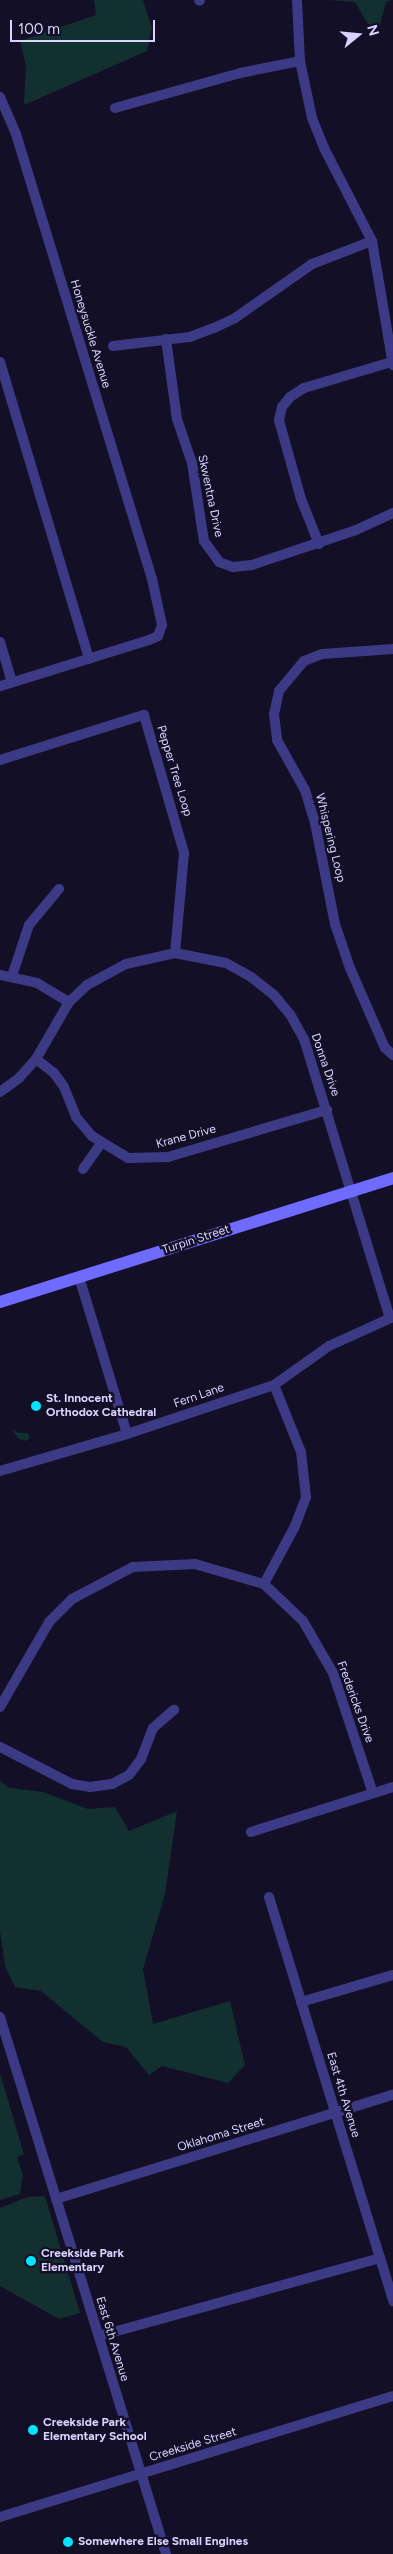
<!DOCTYPE html>
<style>
body{margin:0}
#map{position:relative;width:393px;height:2554px;overflow:hidden;background:#130f26;font-family:Figtree,sans-serif}
div>[style]{position:absolute}
[style*='--x']{left:calc(var(--x)*1px);top:calc(var(--y)*1px);width:calc(var(--w)*1px);rotate:calc(var(--a)*1deg)}
.green>*{inset:0;background:#12302f}
.street>*{height:10px;margin:-5px;padding:0 5px;transform-origin:5px;border-radius:5px;background:#3d3a85}
.secondary>*{height:12px;margin:-6px;padding:0 6px;transform-origin:6px;border-radius:6px;background:#6f6bff}
.dots>*{width:14px;height:14px;translate:-50% -50%;box-sizing:border-box;border:2px solid #130f26;border-radius:50%}
span{translate:-50% -50%;white-space:nowrap;text-align:center;line-height:1.15;-webkit-text-stroke:4.5px #130f26;paint-order:stroke}
.street-label{font-size:12px;color:#d9d4ff}
.poi-label{font-size:12px;color:#d9d4ff;font-weight:700}
.left{translate:0 -50%;text-align:left}
.north{position:absolute;left:333px;top:10px;width:50px;height:50px;-webkit-text-stroke:4px #130f26;paint-order:stroke;rotate:73deg;font-size:14px;font-weight:700;line-height:20px;text-align:center;color:#d9d4ff}
.north::after{content:'';display:block;margin:auto;width:18px;height:22px;background:#d9d4ff;clip-path:polygon(50% 0,100% 100%,50% 72%,0 100%)}
.scale{position:absolute;left:10px;top:20px;width:145px;height:22px;box-sizing:border-box;border:2px solid #d9d4ff;border-top:0;padding-left:6px;font-size:15px;line-height:18px;white-space:nowrap;color:#d9d4ff;-webkit-text-stroke:4px #130f26;paint-order:stroke}
</style>
<div id="map">
<div class="green">
<div style="clip-path:polygon(94px 0,143px 0,152px 28px,147px 51px,24px 105px,26px 66px,20px 41px,96px 15px)"></div>
<div style="clip-path:polygon(328px 0,392px 0,386px 2px,379px 29px,368px 24px,355px 2px)"></div>
<div style="clip-path:polygon(11px 1428px,18px 1433px,28px 1433px,30px 1439px,24px 1441px,18px 1438px)"></div>
<div style="clip-path:polygon(0 1781px,10px 1788px,43px 1792px,88px 1809px,115px 1807px,129px 1831px,177px 1811px,165px 1894px,143px 1969px,153px 2024px,230px 2001px,245px 2065px,228px 2083px,162px 2066px,149px 2075px,126px 2047px,103px 2042px,41px 1991px,15px 1987px,5px 1966px,0 1931px)"></div>
<div style="clip-path:polygon(0 2073px,24px 2154px,17px 2157px,23px 2175px,20px 2194px,0 2200px)"></div>
<div style="clip-path:polygon(45px 2196px,80px 2313px,59px 2319px,0 2286px,0 2208px,27px 2197px)"></div>
</div>
<div class="street">
<div style="--x:199;--y:0;--w:1;--a:45"></div>
<div style="--x:297;--y:0;--w:61;--a:87.2"></div>
<div style="--x:300;--y:61;--w:58;--a:78.1"></div>
<div style="--x:312;--y:118;--w:32;--a:68"></div>
<div style="--x:324;--y:148;--w:105;--a:62.7"></div>
<div style="--x:372;--y:241;--w:126;--a:80.4"></div>
<div style="--x:0;--y:97;--w:40;--a:66.6"></div>
<div style="--x:16;--y:134;--w:465;--a:73"></div>
<div style="--x:152;--y:579;--w:47;--a:77.7"></div>
<div style="--x:162;--y:625;--w:12;--a:110"></div>
<div style="--x:158;--y:636;--w:10;--a:156"></div>
<div style="--x:149;--y:640;--w:156;--a:162.8"></div>
<div style="--x:115;--y:108;--w:130;--a:-15.6"></div>
<div style="--x:240;--y:73;--w:61;--a:-11.3"></div>
<div style="--x:166;--y:339;--w:81;--a:82.2"></div>
<div style="--x:177;--y:419;--w:46;--a:71.2"></div>
<div style="--x:192;--y:463;--w:79;--a:81.3"></div>
<div style="--x:204;--y:541;--w:26;--a:54"></div>
<div style="--x:219;--y:562;--w:15;--a:20"></div>
<div style="--x:233;--y:567;--w:19;--a:-6"></div>
<div style="--x:252;--y:565;--w:110;--a:-18.6"></div>
<div style="--x:356;--y:530;--w:41;--a:-24.7"></div>
<div style="--x:113;--y:346;--w:78;--a:-6.7"></div>
<div style="--x:190;--y:337;--w:26;--a:-21"></div>
<div style="--x:214;--y:328;--w:23;--a:-25"></div>
<div style="--x:235;--y:318;--w:94;--a:-35"></div>
<div style="--x:312;--y:264;--w:64;--a:-21"></div>
<div style="--x:0;--y:362;--w:310;--a:73.3"></div>
<div style="--x:319;--y:544;--w:48;--a:-111.8"></div>
<div style="--x:301;--y:499;--w:82;--a:-105.6"></div>
<div style="--x:279;--y:420;--w:13;--a:-77"></div>
<div style="--x:282;--y:407;--w:13;--a:-51"></div>
<div style="--x:290;--y:397;--w:17;--a:-33"></div>
<div style="--x:304;--y:388;--w:92;--a:-16.5"></div>
<div style="--x:0;--y:642;--w:42;--a:73.3"></div>
<div style="--x:393;--y:649;--w:71;--a:176"></div>
<div style="--x:322;--y:654;--w:19;--a:159"></div>
<div style="--x:304;--y:661;--w:39;--a:130"></div>
<div style="--x:279;--y:691;--w:24;--a:102"></div>
<div style="--x:274;--y:714;--w:26;--a:83"></div>
<div style="--x:277;--y:740;--w:57;--a:60.8"></div>
<div style="--x:305;--y:790;--w:34;--a:73"></div>
<div style="--x:315;--y:823;--w:103;--a:78.8"></div>
<div style="--x:335;--y:924;--w:46;--a:71.2"></div>
<div style="--x:350;--y:968;--w:87;--a:66.4"></div>
<div style="--x:385;--y:1048;--w:11;--a:41"></div>
<div style="--x:0;--y:760;--w:151;--a:-17.4"></div>
<div style="--x:144;--y:715;--w:144;--a:73.8"></div>
<div style="--x:184;--y:853;--w:100;--a:95.1"></div>
<div style="--x:0;--y:975;--w:38;--a:12"></div>
<div style="--x:37;--y:983;--w:37;--a:31"></div>
<div style="--x:12;--y:976;--w:54;--a:-71.6"></div>
<div style="--x:29;--y:925;--w:47;--a:-50.2"></div>
<div style="--x:36;--y:1059;--w:23;--a:38"></div>
<div style="--x:54;--y:1073;--w:17;--a:54"></div>
<div style="--x:64;--y:1087;--w:32;--a:68"></div>
<div style="--x:76;--y:1117;--w:25;--a:50"></div>
<div style="--x:92;--y:1136;--w:42;--a:31.4"></div>
<div style="--x:128;--y:1158;--w:40;--a:-1.4"></div>
<div style="--x:168;--y:1157;--w:166;--a:-16.5"></div>
<div style="--x:0;--y:1092;--w:24;--a:-36"></div>
<div style="--x:19;--y:1078;--w:25;--a:-48"></div>
<div style="--x:36;--y:1059;--w:66;--a:-59.9"></div>
<div style="--x:69;--y:1002;--w:25;--a:-43"></div>
<div style="--x:87;--y:985;--w:44;--a:-28.3"></div>
<div style="--x:126;--y:964;--w:50;--a:-12.7"></div>
<div style="--x:175;--y:953;--w:52;--a:11.1"></div>
<div style="--x:226;--y:963;--w:29;--a:29"></div>
<div style="--x:251;--y:977;--w:28;--a:38"></div>
<div style="--x:273;--y:994;--w:26;--a:50"></div>
<div style="--x:290;--y:1014;--w:29;--a:61"></div>
<div style="--x:304;--y:1039;--w:292;--a:72.9"></div>
<div style="--x:83;--y:1169;--w:32;--a:-55"></div>
<div style="--x:79;--y:1277;--w:164;--a:73"></div>
<div style="--x:0;--y:1471;--w:132;--a:-16.2"></div>
<div style="--x:127;--y:1434;--w:155;--a:-18.4"></div>
<div style="--x:274;--y:1385;--w:67;--a:-35.3"></div>
<div style="--x:329;--y:1346;--w:70;--a:-24.4"></div>
<div style="--x:264;--y:1584;--w:66;--a:-61.9"></div>
<div style="--x:295;--y:1526;--w:31;--a:-69"></div>
<div style="--x:306;--y:1497;--w:45;--a:-96.3"></div>
<div style="--x:301;--y:1452;--w:72;--a:-111.9"></div>
<div style="--x:0;--y:1707;--w:98;--a:-60"></div>
<div style="--x:49;--y:1622;--w:33;--a:-45"></div>
<div style="--x:72;--y:1599;--w:69;--a:-27.7"></div>
<div style="--x:133;--y:1567;--w:62;--a:-2.8"></div>
<div style="--x:195;--y:1564;--w:72;--a:16.2"></div>
<div style="--x:264;--y:1584;--w:54;--a:43.5"></div>
<div style="--x:303;--y:1621;--w:60;--a:60"></div>
<div style="--x:333;--y:1673;--w:126;--a:71.6"></div>
<div style="--x:0;--y:1747;--w:81;--a:27.2"></div>
<div style="--x:72;--y:1784;--w:18;--a:9"></div>
<div style="--x:90;--y:1787;--w:22;--a:-8"></div>
<div style="--x:112;--y:1784;--w:19;--a:-28"></div>
<div style="--x:129;--y:1775;--w:20;--a:-53"></div>
<div style="--x:141;--y:1759;--w:33;--a:-69"></div>
<div style="--x:153;--y:1728;--w:28;--a:-41"></div>
<div style="--x:251;--y:1832;--w:149;--a:-17.6"></div>
<div style="--x:269;--y:1897;--w:423;--a:72.9"></div>
<div style="--x:301;--y:2002;--w:96;--a:-16.4"></div>
<div style="--x:0;--y:2017;--w:562;--a:72.82"></div>
<div style="--x:56;--y:2199;--w:353;--a:-17.2"></div>
<div style="--x:99;--y:2336;--w:292;--a:-15.5"></div>
<div style="--x:0;--y:2517;--w:411;--a:-17.1"></div>
</div>
<div class="secondary">
<div style="--x:0;--y:1302;--w:412;--a:-17.5"></div>
</div>
<div class="dots">
<div style="left:36px;top:1406px;background:#00e5ff"></div>
<div style="left:31px;top:2261px;background:#00e5ff"></div>
<div style="left:33px;top:2430px;background:#00e5ff"></div>
<div style="left:68px;top:2542px;background:#00e5ff"></div>
</div>
<div class="street-label">
<span style="left:90px;top:334px;rotate:73deg">Honeysuckle Avenue</span>
<span style="left:210px;top:496px;rotate:78deg">Skwentna Drive</span>
<span style="left:174px;top:771px;rotate:73deg">Pepper Tree Loop</span>
<span style="left:330px;top:838px;rotate:76deg">Whispering Loop</span>
<span style="left:325px;top:1065px;rotate:71deg">Donna Drive</span>
<span style="left:186px;top:1137px;rotate:-15deg">Krane Drive</span>
<span style="left:196px;top:1240px;rotate:-18deg">Turpin Street</span>
<span style="left:199px;top:1396px;rotate:-19deg">Fern Lane</span>
<span style="left:355px;top:1702px;rotate:70deg">Fredericks Drive</span>
<span style="left:343px;top:2095px;rotate:73deg">East 4th Avenue</span>
<span style="left:221px;top:2135px;rotate:-17deg">Oklahoma Street</span>
<span style="left:112px;top:2339px;rotate:73deg">East 6th Avenue</span>
<span style="left:193px;top:2445px;rotate:-17deg">Creekside Street</span>
</div>
<div class="poi-label">
<span class="left" style="left:46px;top:1406px">St. Innocent<br>Orthodox Cathedral</span>
<span class="left" style="left:41px;top:2261px">Creekside Park<br>Elementary</span>
<span class="left" style="left:43px;top:2430px">Creekside Park<br>Elementary School</span>
<span class="left" style="left:78px;top:2542px">Somewhere Else Small Engines</span>
</div>
<div class="north">N</div>
<div class="scale">100 m</div>
</div>
